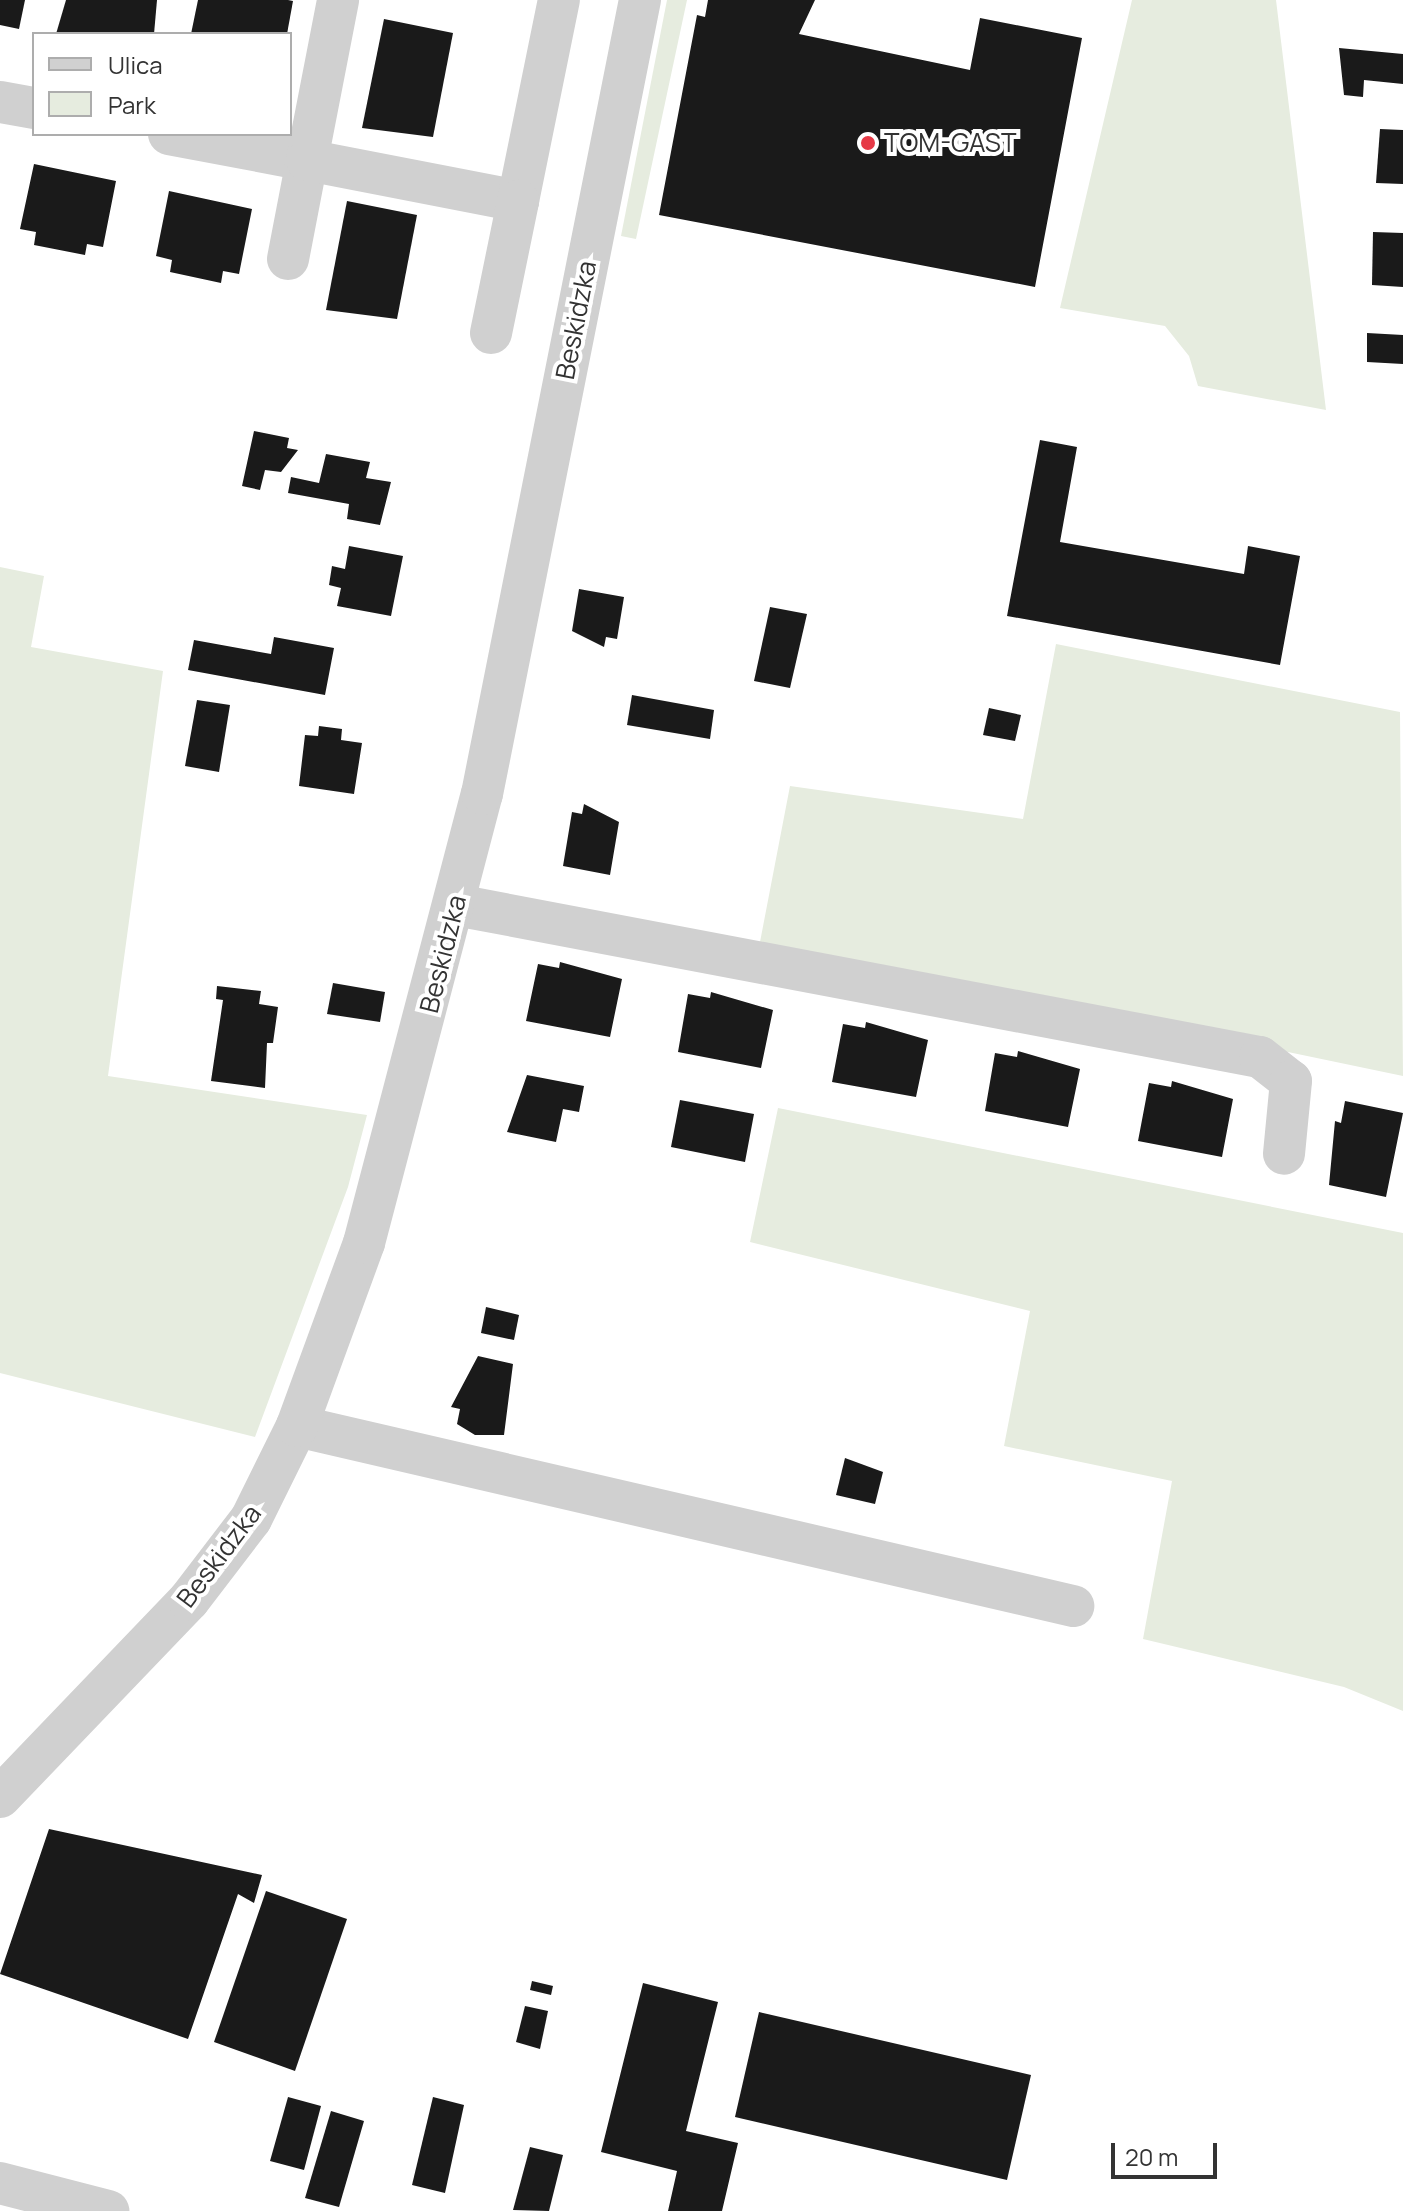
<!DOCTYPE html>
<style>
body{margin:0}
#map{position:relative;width:1403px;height:2211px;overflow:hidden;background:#fff;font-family:Manrope,sans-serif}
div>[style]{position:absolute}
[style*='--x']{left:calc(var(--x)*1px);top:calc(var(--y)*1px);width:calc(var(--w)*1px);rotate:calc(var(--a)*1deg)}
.green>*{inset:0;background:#e6ecdf}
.building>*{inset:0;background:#1a1a1a}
.minor>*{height:42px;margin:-21px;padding:0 21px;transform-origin:21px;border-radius:21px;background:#d0d0d0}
.dots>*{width:22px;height:22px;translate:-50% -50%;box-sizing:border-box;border:4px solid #fff;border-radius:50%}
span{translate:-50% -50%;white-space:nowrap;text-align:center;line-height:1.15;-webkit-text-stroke:8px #fff;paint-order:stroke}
.poi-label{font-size:26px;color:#333}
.left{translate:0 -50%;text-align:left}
.street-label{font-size:26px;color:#333}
.legend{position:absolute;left:32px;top:32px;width:260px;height:104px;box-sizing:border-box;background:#fff;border:2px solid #adadad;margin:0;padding:10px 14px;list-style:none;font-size:24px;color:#333}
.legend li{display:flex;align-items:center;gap:16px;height:40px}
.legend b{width:40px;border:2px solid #adadad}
.scale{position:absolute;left:1111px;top:2143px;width:106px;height:36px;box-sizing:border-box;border:4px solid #333;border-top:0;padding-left:10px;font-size:24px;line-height:28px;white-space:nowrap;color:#333;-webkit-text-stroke:6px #fff;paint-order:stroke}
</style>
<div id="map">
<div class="green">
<div style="clip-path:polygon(667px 0,687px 0,636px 239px,621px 236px)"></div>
<div style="clip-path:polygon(1132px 0,1276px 0,1326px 410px,1198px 386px,1189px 356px,1165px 326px,1060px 308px)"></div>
<div style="clip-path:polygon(0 567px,44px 576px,31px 647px,163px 671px,108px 1076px,367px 1115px,348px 1187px,255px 1437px,0 1373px)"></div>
<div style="clip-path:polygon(1056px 644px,1400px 712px,1403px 1076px,760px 942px,790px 786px,1023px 819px)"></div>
<div style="clip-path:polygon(778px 1108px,1403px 1233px,1403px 1711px,1344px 1687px,1143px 1639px,1172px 1481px,1004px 1446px,1030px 1311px,750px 1242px)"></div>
</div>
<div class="building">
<div style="clip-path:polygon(0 0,25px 0,19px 29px,0 25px)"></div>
<div style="clip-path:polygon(66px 0,157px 0,154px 34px,56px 34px)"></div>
<div style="clip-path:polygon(198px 0,288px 0,293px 1px,287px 34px,191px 34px)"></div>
<div style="clip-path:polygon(708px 0,815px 0,799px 34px,970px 70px,980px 18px,1082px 38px,1035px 287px,659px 215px,697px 15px,705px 17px)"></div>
<div style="clip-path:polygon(384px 19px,453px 33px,433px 137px,362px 128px)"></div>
<div style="clip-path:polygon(1339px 48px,1403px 54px,1403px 84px,1364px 80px,1363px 97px,1344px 95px)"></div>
<div style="clip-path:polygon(1380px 129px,1403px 130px,1403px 184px,1376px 183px)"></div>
<div style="clip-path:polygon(34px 164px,116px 181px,103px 247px,87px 244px,85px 255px,34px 245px,36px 232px,20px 229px)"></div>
<div style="clip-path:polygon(169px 191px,252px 209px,239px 274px,223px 271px,221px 283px,170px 272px,172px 260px,156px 256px)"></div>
<div style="clip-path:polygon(347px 201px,417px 215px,397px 319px,326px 310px)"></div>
<div style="clip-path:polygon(1373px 232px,1403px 233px,1403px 287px,1372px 285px)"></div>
<div style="clip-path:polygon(1367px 333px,1403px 335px,1403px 364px,1367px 362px)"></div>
<div style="clip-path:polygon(254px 431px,289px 438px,287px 448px,298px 450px,281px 472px,265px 470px,260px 490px,242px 486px)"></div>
<div style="clip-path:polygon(1040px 440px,1077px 447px,1060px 542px,1244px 574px,1248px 546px,1300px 556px,1280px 665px,1007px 616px)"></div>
<div style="clip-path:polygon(326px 454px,370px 462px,366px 478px,391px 482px,380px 525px,347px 519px,349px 504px,288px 493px,291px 477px,319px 483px)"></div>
<div style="clip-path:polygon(349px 546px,403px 556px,391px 616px,337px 606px,341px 588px,329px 585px,332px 566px,345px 569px)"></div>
<div style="clip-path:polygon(579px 589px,624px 597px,617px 639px,606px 637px,604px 647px,572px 631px)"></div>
<div style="clip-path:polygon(770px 607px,807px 614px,790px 688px,754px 681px)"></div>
<div style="clip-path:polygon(274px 637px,334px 648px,325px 695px,188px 670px,194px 640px,271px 654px)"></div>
<div style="clip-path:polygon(632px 695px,714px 710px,710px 739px,627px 725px)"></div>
<div style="clip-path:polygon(197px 700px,230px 705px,219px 772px,185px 766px)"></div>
<div style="clip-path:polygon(989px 708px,1021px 715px,1015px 741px,983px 735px)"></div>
<div style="clip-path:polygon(319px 726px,342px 729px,341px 740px,362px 743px,354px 794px,299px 786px,305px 735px,318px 736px)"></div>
<div style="clip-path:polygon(584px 804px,619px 822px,610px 875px,563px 866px,572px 812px,582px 814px)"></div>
<div style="clip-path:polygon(560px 962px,622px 979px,610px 1037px,526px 1021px,538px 964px,559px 968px)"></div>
<div style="clip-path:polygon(333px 983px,385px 992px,380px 1022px,327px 1014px)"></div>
<div style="clip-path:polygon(217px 986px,261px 991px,259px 1004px,278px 1007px,273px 1043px,267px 1043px,265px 1088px,211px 1081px,223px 1000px,216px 999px)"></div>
<div style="clip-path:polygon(711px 992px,773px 1010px,761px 1068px,678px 1052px,688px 994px,710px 998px)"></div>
<div style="clip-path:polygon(866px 1022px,928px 1040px,916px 1097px,832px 1082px,843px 1024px,865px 1028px)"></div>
<div style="clip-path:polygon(1018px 1051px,1080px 1069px,1068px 1127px,985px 1111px,995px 1053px,1017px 1057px)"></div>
<div style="clip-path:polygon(527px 1075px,584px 1086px,579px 1112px,563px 1109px,556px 1142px,507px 1132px)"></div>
<div style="clip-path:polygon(1172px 1081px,1233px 1099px,1222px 1157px,1138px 1141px,1149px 1083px,1171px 1087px)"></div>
<div style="clip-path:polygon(680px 1100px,754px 1114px,745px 1162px,671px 1147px)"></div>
<div style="clip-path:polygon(1345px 1101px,1403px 1113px,1386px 1197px,1329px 1185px,1335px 1121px,1341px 1123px)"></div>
<div style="clip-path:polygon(486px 1307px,519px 1315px,514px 1340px,481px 1333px)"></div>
<div style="clip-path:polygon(478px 1356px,513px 1364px,504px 1435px,475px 1435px,457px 1424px,460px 1409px,451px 1407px)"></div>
<div style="clip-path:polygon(845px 1458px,883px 1472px,875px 1504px,836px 1495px)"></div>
<div style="clip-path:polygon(49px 1829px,262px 1875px,254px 1903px,238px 1894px,188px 2039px,0 1974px)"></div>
<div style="clip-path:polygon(266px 1891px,347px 1919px,295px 2071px,214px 2042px)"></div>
<div style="clip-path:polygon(532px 1981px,553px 1986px,551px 1995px,530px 1990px)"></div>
<div style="clip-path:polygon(643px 1983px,718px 2002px,686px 2131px,738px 2143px,722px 2211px,668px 2211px,677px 2171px,601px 2152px)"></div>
<div style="clip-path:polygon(525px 2006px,548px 2011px,540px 2049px,516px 2042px)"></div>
<div style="clip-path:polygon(759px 2012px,1031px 2075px,1007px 2180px,735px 2117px)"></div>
<div style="clip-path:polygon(288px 2097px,321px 2106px,304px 2170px,270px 2161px)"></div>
<div style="clip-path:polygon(433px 2097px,464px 2105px,445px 2193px,412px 2185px)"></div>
<div style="clip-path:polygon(331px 2111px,364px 2121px,339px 2207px,305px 2198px)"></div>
<div style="clip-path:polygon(530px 2147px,563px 2155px,549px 2211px,513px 2210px)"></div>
</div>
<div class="minor">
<div style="--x:0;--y:102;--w:35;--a:10"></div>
<div style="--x:169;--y:134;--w:140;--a:10.7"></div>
<div style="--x:307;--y:160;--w:163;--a:-79"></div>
<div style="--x:288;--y:259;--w:101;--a:-79.1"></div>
<div style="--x:307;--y:160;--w:215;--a:11"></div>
<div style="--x:518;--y:201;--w:205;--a:-78.5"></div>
<div style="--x:491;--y:333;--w:135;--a:-78.4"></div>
<div style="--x:456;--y:905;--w:818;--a:10.71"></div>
<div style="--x:1260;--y:1057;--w:39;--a:38"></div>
<div style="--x:1291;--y:1081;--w:73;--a:95.5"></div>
<div style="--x:297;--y:1426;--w:797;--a:13.06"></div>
<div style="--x:0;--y:1797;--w:273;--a:-46.2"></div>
<div style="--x:189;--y:1600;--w:102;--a:-52.6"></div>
<div style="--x:251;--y:1519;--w:104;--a:-63.7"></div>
<div style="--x:297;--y:1426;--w:195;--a:-69.9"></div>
<div style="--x:364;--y:1243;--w:464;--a:-75.3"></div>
<div style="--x:482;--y:794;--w:810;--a:-78.75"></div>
<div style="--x:0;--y:2183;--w:112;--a:14.5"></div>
</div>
<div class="dots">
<div style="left:868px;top:143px;background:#e63946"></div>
</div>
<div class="poi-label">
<span class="left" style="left:884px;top:143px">TOM-GAST</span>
</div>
<div class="street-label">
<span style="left:576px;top:320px;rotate:-79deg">Beskidzka</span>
<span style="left:443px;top:954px;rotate:-76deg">Beskidzka</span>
<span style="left:219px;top:1556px;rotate:-53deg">Beskidzka</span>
</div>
<ul class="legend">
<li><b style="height:10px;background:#d0d0d0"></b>Ulica</li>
<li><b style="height:22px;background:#e6ecdf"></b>Park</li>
</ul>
<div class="scale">20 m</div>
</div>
